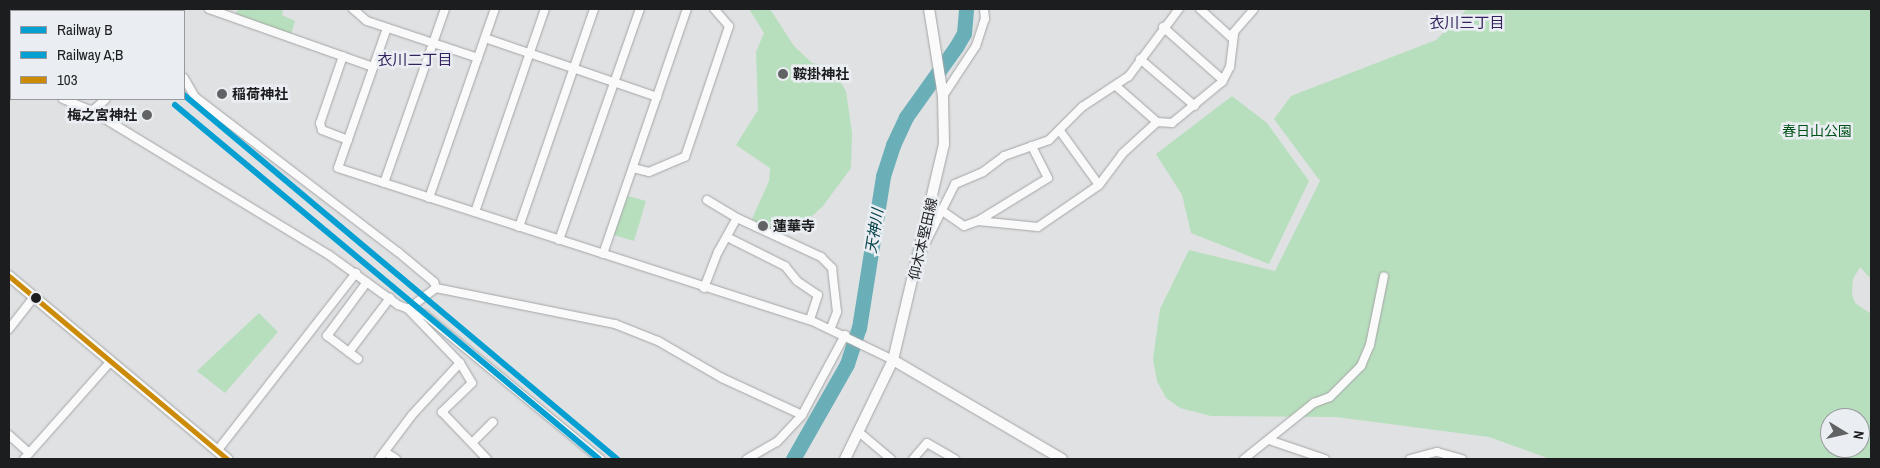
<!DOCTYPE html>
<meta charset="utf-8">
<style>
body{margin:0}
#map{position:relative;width:1880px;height:468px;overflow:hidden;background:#dfe1e3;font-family:"Archivo Narrow","Noto Sans JP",sans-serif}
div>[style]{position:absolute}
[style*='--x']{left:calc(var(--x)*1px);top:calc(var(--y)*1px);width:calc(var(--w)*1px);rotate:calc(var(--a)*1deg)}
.green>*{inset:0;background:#b8dfbd}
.river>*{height:15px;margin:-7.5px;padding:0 7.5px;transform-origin:7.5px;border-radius:7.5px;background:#6aafb8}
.roads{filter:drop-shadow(0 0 1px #a4a5a6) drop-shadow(0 0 1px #a4a5a6)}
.street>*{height:8px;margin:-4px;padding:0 4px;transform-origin:4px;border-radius:4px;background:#fafafb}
.secondary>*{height:10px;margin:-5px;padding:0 5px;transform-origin:5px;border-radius:5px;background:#fafafb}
.bus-1>*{height:5px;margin:-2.5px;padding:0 2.5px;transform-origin:2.5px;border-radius:2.5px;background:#cb8b06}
.rail-1>*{height:6px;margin:-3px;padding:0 3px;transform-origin:3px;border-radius:3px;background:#069fd2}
.rail-2>*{height:6px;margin:-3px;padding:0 3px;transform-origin:3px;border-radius:3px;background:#069fd2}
.dots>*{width:14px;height:14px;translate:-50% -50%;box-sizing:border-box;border:2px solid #eaeef2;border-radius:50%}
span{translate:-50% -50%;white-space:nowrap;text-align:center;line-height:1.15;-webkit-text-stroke:5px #eaeef2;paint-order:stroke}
.poi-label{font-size:14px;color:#1c1d1f;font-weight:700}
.left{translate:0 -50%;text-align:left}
.right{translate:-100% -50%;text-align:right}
.park-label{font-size:14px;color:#005218}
.street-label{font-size:14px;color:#1c1d1f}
.neighbourhood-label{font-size:15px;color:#34235e}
.water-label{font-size:15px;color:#08444b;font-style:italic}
.frame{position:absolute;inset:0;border:10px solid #1c1d1f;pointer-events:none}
.legend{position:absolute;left:10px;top:10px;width:175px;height:90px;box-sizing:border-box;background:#eaeef2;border:1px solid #989a9e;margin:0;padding:6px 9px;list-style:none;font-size:15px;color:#1c1d1f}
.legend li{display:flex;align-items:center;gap:10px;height:25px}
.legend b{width:25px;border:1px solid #989a9e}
.north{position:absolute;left:1820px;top:408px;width:50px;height:50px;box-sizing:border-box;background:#eaeef2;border:1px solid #989a9e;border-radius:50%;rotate:99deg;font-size:14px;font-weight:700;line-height:20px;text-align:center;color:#1c1d1f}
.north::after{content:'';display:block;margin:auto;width:18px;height:22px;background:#606264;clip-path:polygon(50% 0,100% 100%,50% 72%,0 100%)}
</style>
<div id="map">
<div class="green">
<div style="clip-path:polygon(238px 9px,283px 9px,282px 15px,295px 21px,291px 35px,236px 14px)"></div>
<div style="clip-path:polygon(749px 9px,770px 9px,794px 46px,812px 63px,831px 66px,846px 91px,852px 133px,851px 168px,823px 206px,797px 230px,766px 228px,752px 219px,769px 181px,770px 168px,736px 145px,758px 110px,756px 52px,764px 33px)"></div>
<div style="clip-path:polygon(evenodd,1467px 9px,1871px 9px,1871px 279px,1860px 267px,1853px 279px,1852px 294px,1855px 303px,1871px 314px,1871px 459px,1550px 459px,1489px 437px,1336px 417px,1211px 416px,1180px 408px,1166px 398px,1157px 381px,1153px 359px,1160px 309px,1189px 250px,1275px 271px,1320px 181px,1274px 119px,1291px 96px,1436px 40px,1467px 9px,1830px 418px,1860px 418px,1860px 448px,1830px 448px,1830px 418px)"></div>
<div style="clip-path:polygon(1232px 96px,1267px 123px,1309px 181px,1269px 264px,1191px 233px,1182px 195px,1156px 154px)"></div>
<div style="clip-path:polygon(624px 195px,646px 201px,634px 241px,610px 234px)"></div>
<div style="clip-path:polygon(259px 313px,278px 332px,225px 393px,197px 371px)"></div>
</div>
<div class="river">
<div style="--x:793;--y:459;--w:109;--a:-60.4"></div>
<div style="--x:847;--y:364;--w:38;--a:-72"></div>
<div style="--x:859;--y:328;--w:154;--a:-81"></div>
<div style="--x:883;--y:176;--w:33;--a:-72"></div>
<div style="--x:893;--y:145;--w:31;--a:-65"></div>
<div style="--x:906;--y:117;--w:86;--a:-54.5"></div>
<div style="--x:956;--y:47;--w:16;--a:-60"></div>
<div style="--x:964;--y:33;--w:24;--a:-85"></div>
</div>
<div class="roads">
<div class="street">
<div style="--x:61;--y:9;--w:3;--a:45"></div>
<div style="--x:209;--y:9;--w:174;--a:19.5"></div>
<div style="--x:353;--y:9;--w:18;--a:41"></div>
<div style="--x:367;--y:21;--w:117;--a:18.4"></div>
<div style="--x:1200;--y:9;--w:42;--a:42.1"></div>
<div style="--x:45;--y:11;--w:3;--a:-45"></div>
<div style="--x:167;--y:11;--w:2;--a:-63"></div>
<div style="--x:1163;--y:27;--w:80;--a:41.5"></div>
<div style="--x:387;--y:28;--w:148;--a:109.3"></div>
<div style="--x:338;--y:168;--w:496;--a:17.9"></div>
<div style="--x:810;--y:320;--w:92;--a:25.7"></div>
<div style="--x:485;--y:38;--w:182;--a:18.9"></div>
<div style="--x:343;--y:56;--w:71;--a:108.9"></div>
<div style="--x:320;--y:123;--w:7;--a:74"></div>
<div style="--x:322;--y:130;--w:28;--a:21"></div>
<div style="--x:1140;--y:59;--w:72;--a:40.5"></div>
<div style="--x:9;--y:63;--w:3;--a:45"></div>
<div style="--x:184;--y:78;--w:22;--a:60"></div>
<div style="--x:195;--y:97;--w:255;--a:37.4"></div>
<div style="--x:398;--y:252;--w:47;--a:39.8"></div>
<div style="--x:434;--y:282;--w:6;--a:72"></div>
<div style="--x:1116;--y:86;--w:55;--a:41.3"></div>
<div style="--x:9;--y:95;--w:4;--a:-63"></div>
<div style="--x:943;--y:96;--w:60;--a:-56.6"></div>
<div style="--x:976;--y:46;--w:28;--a:-72"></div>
<div style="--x:985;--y:19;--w:10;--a:-96"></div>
<div style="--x:63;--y:99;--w:31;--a:22"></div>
<div style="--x:92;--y:111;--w:277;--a:31.3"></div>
<div style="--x:329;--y:255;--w:85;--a:35.9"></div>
<div style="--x:398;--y:305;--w:29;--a:20"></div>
<div style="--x:425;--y:315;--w:227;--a:39.4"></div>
<div style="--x:92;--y:111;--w:18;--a:-41"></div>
<div style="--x:633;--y:168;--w:16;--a:14"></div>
<div style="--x:649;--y:172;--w:39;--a:-23"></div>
<div style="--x:685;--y:157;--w:138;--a:-71.4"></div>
<div style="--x:729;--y:26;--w:23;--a:-131"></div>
<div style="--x:384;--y:183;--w:184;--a:-70.7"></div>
<div style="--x:1099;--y:185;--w:39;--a:-53"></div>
<div style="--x:1122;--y:154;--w:47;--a:-42.4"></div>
<div style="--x:1157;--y:122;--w:15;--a:4"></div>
<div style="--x:1172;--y:123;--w:65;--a:-39.4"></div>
<div style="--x:1222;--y:82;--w:17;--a:-62"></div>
<div style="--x:1230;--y:67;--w:35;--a:-83"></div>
<div style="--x:1234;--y:32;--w:30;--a:-49"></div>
<div style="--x:429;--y:198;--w:200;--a:-70.8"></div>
<div style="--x:707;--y:200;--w:35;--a:31"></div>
<div style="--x:941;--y:210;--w:28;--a:35"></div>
<div style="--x:964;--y:226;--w:15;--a:-20"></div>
<div style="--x:978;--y:221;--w:60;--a:5.7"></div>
<div style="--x:1038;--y:227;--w:74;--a:-34.5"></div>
<div style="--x:1099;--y:185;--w:67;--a:-125.8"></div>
<div style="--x:475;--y:212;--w:215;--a:-71"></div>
<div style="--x:978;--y:221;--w:82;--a:-31.6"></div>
<div style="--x:1048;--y:178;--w:36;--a:-117"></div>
<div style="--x:519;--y:227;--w:231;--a:-71"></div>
<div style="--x:727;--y:237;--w:65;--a:26.6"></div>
<div style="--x:785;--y:266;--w:19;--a:51"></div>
<div style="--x:797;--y:281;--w:25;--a:34"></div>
<div style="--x:818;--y:295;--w:26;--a:108"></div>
<div style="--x:559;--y:240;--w:245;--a:-70.7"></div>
<div style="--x:921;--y:252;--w:76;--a:-63.4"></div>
<div style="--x:955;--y:184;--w:30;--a:-23"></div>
<div style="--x:983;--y:172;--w:26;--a:-37"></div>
<div style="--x:1004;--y:156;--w:48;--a:-19.6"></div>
<div style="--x:1049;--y:140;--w:47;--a:-45"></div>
<div style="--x:1082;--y:107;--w:56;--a:-33.4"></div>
<div style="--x:1129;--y:76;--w:84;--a:-53.3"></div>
<div style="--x:603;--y:254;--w:259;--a:-71.1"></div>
<div style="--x:704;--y:288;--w:39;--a:-69"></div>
<div style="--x:718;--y:252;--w:39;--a:-61"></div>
<div style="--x:737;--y:218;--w:93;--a:24.9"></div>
<div style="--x:821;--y:257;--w:16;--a:45"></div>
<div style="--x:832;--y:268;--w:44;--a:83.5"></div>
<div style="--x:837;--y:312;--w:17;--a:111"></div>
<div style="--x:408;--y:309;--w:35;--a:-37"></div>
<div style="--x:436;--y:288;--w:183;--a:11.4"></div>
<div style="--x:615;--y:324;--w:46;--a:21.6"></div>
<div style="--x:658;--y:341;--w:74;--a:30"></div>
<div style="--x:722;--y:378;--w:88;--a:24.8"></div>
<div style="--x:408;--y:309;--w:75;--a:46.1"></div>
<div style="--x:460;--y:363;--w:23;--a:59"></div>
<div style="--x:472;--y:383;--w:42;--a:136"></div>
<div style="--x:442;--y:412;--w:65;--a:46.2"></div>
<div style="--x:9;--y:329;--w:41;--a:-52"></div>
<div style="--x:349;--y:352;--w:68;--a:-52.8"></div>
<div style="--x:358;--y:359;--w:39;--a:-143"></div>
<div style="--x:327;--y:336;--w:67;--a:-53.5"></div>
<div style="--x:860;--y:433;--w:40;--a:40"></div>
<div style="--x:9;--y:435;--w:27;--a:42"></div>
<div style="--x:1269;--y:440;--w:59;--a:18.7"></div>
<div style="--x:473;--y:442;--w:28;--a:-45"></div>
<div style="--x:217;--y:451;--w:226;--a:-52"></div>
<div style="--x:385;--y:452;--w:13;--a:32"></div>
<div style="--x:24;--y:459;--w:131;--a:-48.4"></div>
<div style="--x:379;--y:459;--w:55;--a:-53.1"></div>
<div style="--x:412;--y:415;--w:71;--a:-47.3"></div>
<div style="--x:747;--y:459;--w:34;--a:-30"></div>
<div style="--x:777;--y:442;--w:37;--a:-47"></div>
<div style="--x:802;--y:415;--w:91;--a:-61.7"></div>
<div style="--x:913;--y:459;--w:21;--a:-49"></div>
<div style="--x:927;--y:443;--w:32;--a:30"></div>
<div style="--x:1244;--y:459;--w:90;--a:-38.7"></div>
<div style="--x:1314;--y:403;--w:17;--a:-21"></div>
<div style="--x:1330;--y:397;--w:44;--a:-45"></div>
<div style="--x:1361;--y:366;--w:23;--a:-67"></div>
<div style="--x:1370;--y:345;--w:70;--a:-78.5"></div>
<div style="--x:1410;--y:459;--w:28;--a:-15"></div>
<div style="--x:1437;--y:452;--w:26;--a:16"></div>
</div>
<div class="secondary">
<div style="--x:9;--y:276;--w:285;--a:40"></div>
<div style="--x:893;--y:360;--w:196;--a:30.4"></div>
<div style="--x:845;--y:459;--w:110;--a:-64.1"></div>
<div style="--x:893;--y:360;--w:222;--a:-76.7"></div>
<div style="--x:944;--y:144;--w:48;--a:-91.2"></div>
<div style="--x:943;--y:96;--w:88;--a:-99.1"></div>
</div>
</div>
<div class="bus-1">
<div style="--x:9;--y:276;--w:285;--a:40"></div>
</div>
<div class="rail-1">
<div style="--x:184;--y:95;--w:566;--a:40.05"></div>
</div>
<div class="rail-2">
<div style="--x:175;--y:105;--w:552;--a:39.86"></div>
</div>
<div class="dots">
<div style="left:783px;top:74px;background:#606264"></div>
<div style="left:222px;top:94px;background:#606264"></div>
<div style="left:147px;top:115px;background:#606264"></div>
<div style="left:763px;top:226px;background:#606264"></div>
<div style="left:36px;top:298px;background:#1c1d1f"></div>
</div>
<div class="poi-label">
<span class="left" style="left:793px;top:74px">鞍掛神社</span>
<span class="left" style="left:232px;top:94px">稲荷神社</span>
<span class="right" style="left:137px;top:115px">梅之宮神社</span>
<span class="left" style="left:773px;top:226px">蓮華寺</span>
</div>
<div class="park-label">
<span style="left:1817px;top:131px">春日山公園</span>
</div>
<div class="street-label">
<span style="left:923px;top:239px;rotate:-77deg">仰木本堅田線</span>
</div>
<div class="neighbourhood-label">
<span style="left:1467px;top:23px">衣川三丁目</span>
<span style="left:415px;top:60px">衣川二丁目</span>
</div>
<div class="water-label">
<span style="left:874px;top:231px;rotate:-81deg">天神川</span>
</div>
<div class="frame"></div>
<ul class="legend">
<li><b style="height:6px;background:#069fd2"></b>Railway B</li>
<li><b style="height:6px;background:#069fd2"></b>Railway A;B</li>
<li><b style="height:6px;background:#cb8b06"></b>103</li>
</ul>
<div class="north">N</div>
</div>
